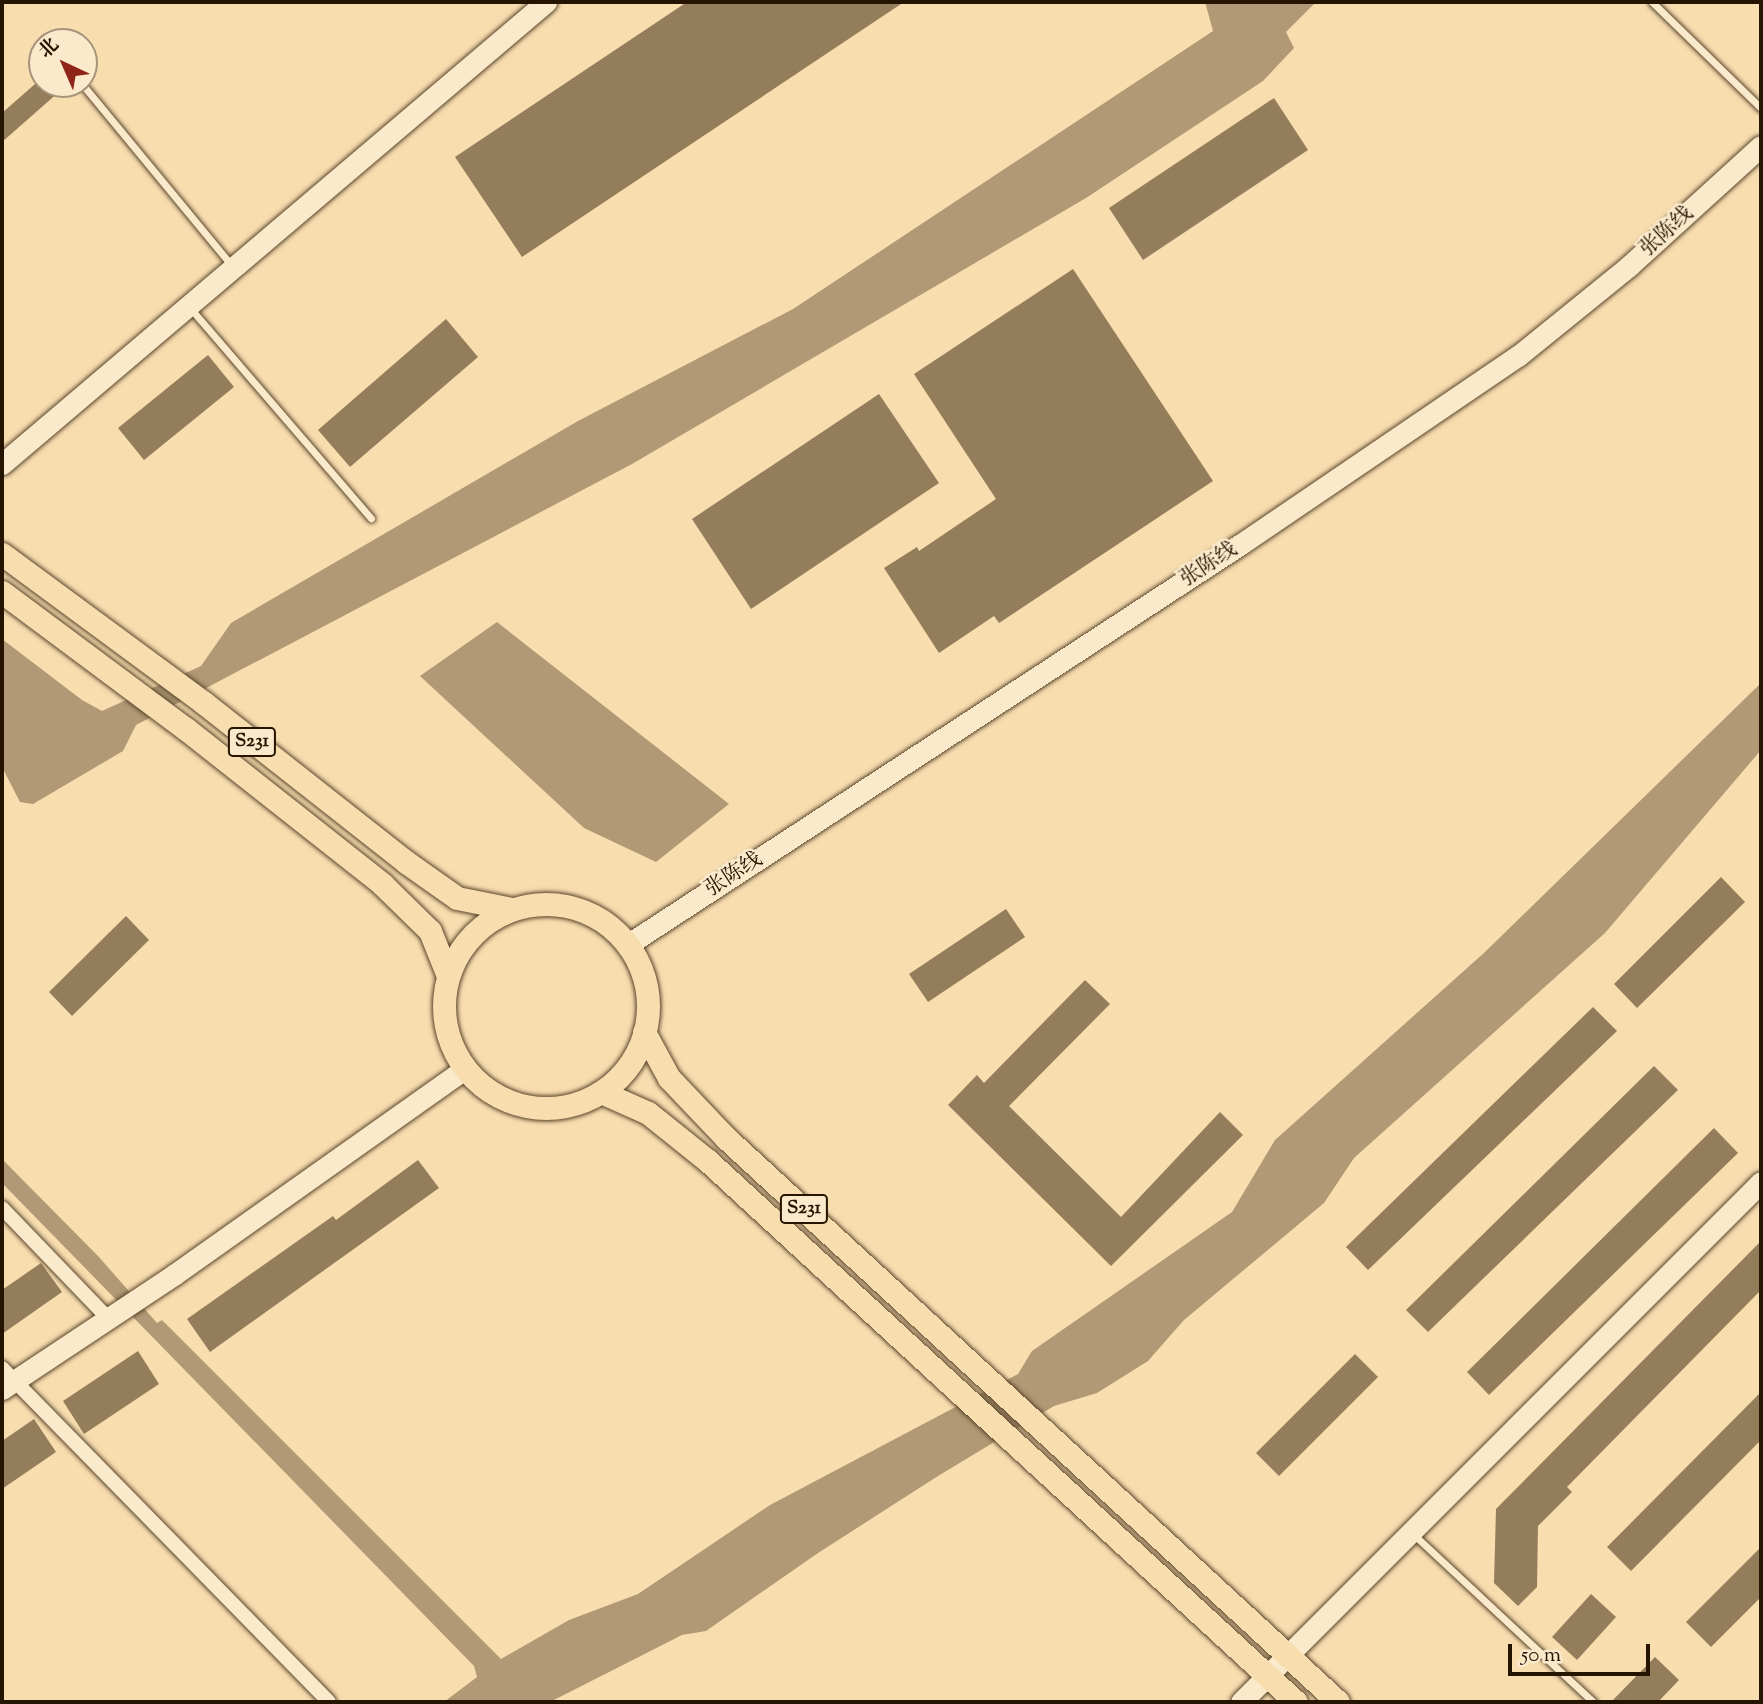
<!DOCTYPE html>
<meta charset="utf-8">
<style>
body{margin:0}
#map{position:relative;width:1763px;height:1704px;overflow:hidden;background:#f8ddaf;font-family:"Sorts Mill Goudy","Noto Serif SC",serif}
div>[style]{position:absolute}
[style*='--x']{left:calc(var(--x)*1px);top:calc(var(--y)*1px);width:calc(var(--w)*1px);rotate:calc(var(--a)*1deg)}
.water>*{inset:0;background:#b09974}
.building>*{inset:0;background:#937d5b}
.roads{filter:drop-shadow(0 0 2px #5a462c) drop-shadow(0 0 2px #5a462c)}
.lane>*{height:7px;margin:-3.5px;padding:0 3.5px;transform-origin:3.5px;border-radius:3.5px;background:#fae9cb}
.street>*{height:14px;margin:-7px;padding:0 7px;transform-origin:7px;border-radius:7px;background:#fae9cb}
.secondary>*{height:21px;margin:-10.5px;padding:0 10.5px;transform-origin:10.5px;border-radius:10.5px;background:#fae9cb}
.primary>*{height:23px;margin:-11.5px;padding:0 11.5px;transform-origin:11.5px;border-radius:11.5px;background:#f8ddaf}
.primary>.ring{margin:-11.5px;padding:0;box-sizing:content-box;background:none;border:23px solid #f8ddaf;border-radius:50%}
span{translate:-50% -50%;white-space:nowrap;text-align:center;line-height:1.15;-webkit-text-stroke:5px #fae9cb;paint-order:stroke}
.shield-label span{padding:2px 5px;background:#fae9cb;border:2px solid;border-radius:5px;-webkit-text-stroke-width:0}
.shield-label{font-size:19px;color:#251400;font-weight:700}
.street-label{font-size:21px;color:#251400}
.frame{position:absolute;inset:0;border:4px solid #251400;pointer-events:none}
.north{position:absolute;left:28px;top:28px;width:70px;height:70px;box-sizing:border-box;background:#fae9cb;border:2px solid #a5947a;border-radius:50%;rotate:316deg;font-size:19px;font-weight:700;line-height:28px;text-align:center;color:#251400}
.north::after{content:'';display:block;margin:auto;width:24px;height:32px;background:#8f2418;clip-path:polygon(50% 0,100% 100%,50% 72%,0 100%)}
.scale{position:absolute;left:1508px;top:1644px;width:142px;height:32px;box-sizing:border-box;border:4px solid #251400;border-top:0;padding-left:9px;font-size:21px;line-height:24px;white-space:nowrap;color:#251400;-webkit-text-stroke:5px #fae9cb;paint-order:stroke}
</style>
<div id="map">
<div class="water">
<div style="clip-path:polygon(1205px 2px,1316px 2px,1286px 32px,1294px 48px,1263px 81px,1086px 198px,632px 464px,136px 725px,123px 751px,33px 804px,20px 802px,2px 767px,2px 639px,82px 700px,102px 711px,201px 666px,231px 623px,578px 421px,793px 309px,1213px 31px)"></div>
<div style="clip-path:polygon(497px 622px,729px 804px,656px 862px,584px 828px,420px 676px)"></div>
<div style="clip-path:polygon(1761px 683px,1761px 750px,1605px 933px,1354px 1158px,1324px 1203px,1184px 1320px,1148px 1361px,1097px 1393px,1054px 1406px,938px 1476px,818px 1553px,706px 1631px,682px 1635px,550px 1702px,444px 1702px,477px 1677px,474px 1666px,2px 1183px,2px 1159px,98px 1256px,157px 1323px,162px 1320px,501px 1659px,569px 1620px,638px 1594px,770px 1505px,1018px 1374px,1032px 1351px,1232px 1212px,1275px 1140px,1485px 952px)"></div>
</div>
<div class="building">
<div style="clip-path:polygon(687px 2px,904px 2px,522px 257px,455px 157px)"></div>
<div style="clip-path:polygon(35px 84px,68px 84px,2px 142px,2px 113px)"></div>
<div style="clip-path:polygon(1274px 98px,1308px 150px,1143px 260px,1109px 208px)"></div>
<div style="clip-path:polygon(1073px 269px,1213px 481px,999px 623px,994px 616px,939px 653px,884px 568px,917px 547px,919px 551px,996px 499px,914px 374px)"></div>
<div style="clip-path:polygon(446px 319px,478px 357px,350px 467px,318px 430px)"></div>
<div style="clip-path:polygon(208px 355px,234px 387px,144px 460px,118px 428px)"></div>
<div style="clip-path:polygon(879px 394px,939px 483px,751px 609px,692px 519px)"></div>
<div style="clip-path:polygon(1721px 877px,1745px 902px,1637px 1008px,1614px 984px)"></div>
<div style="clip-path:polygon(1006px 909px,1025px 937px,928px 1002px,909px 974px)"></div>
<div style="clip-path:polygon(126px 916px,149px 940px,72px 1016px,49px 992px)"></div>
<div style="clip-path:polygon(1085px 980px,1110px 1004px,1009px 1106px,1121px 1217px,1220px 1112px,1243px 1135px,1111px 1266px,948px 1105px,977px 1075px,984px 1083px)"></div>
<div style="clip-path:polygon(1593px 1007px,1617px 1031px,1368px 1270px,1346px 1247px)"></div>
<div style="clip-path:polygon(1654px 1066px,1678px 1090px,1428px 1332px,1406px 1310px)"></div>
<div style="clip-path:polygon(1714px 1128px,1738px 1153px,1489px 1395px,1467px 1372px)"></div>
<div style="clip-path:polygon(418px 1160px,439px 1188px,210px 1352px,187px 1319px,333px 1216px,336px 1220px)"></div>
<div style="clip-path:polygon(1761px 1241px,1761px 1290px,1567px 1487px,1572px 1492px,1538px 1526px,1537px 1587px,1518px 1606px,1494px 1583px,1496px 1509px)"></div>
<div style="clip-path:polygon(41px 1263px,62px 1292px,2px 1334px,2px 1290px)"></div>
<div style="clip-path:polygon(138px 1351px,159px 1384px,84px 1434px,63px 1401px)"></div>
<div style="clip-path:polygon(1355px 1354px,1378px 1377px,1279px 1476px,1256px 1453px)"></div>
<div style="clip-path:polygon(1761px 1392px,1761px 1440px,1631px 1571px,1607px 1547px)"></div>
<div style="clip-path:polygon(34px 1419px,56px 1452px,2px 1489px,2px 1441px)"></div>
<div style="clip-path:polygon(1761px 1547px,1761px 1597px,1711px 1647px,1686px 1622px)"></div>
<div style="clip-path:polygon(1591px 1594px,1616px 1617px,1577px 1660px,1552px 1637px)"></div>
<div style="clip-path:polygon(1655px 1657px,1679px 1680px,1658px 1702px,1611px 1702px)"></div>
</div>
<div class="roads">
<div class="lane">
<div style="--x:1652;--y:2;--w:152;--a:44.2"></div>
<div style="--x:82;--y:84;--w:237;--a:50.5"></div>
<div style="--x:191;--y:309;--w:276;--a:49.3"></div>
<div style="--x:1412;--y:1533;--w:248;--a:43"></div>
</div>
<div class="street">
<div style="--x:2;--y:1208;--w:153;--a:46.1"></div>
<div style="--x:2;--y:1368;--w:467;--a:45.6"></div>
</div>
<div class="secondary">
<div style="--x:2;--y:464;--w:714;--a:-40.34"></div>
<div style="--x:627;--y:945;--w:733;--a:-33.15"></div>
<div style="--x:1241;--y:544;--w:335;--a:-34.2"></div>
<div style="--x:1518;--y:356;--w:143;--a:-39"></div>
<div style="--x:1629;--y:266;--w:178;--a:-42.3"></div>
<div style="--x:2;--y:1389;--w:208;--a:-33.6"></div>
<div style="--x:175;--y:1274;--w:355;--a:-35.3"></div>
<div style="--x:1241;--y:1702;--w:735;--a:-45"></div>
</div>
<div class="primary">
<div style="--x:2;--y:554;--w:251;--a:36.4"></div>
<div style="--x:204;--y:703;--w:257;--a:38.2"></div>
<div style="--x:406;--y:862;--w:62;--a:35.2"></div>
<div style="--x:457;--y:898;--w:56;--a:11.3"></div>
<div style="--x:2;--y:592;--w:229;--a:36.7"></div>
<div style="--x:186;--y:729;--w:250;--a:38.3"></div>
<div style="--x:382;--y:884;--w:67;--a:44.4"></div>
<div style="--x:430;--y:931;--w:48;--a:68.2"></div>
<div class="ring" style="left:444px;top:904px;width:181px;height:181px"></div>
<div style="--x:644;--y:1032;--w:52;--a:61.5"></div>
<div style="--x:669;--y:1078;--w:83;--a:46.5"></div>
<div style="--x:726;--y:1138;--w:832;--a:42.66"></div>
<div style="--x:601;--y:1092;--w:51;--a:24.1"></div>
<div style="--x:648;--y:1113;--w:77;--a:38.7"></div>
<div style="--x:708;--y:1161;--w:799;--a:42.62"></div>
</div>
</div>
<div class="shield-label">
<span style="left:252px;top:742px">S231</span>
<span style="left:804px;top:1209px">S231</span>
</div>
<div class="street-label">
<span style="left:1667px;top:232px;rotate:-42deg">张陈线</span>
<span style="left:1209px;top:565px;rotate:-33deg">张陈线</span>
<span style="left:734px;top:875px;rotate:-33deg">张陈线</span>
</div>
<div class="frame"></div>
<div class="north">北</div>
<div class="scale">50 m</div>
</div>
